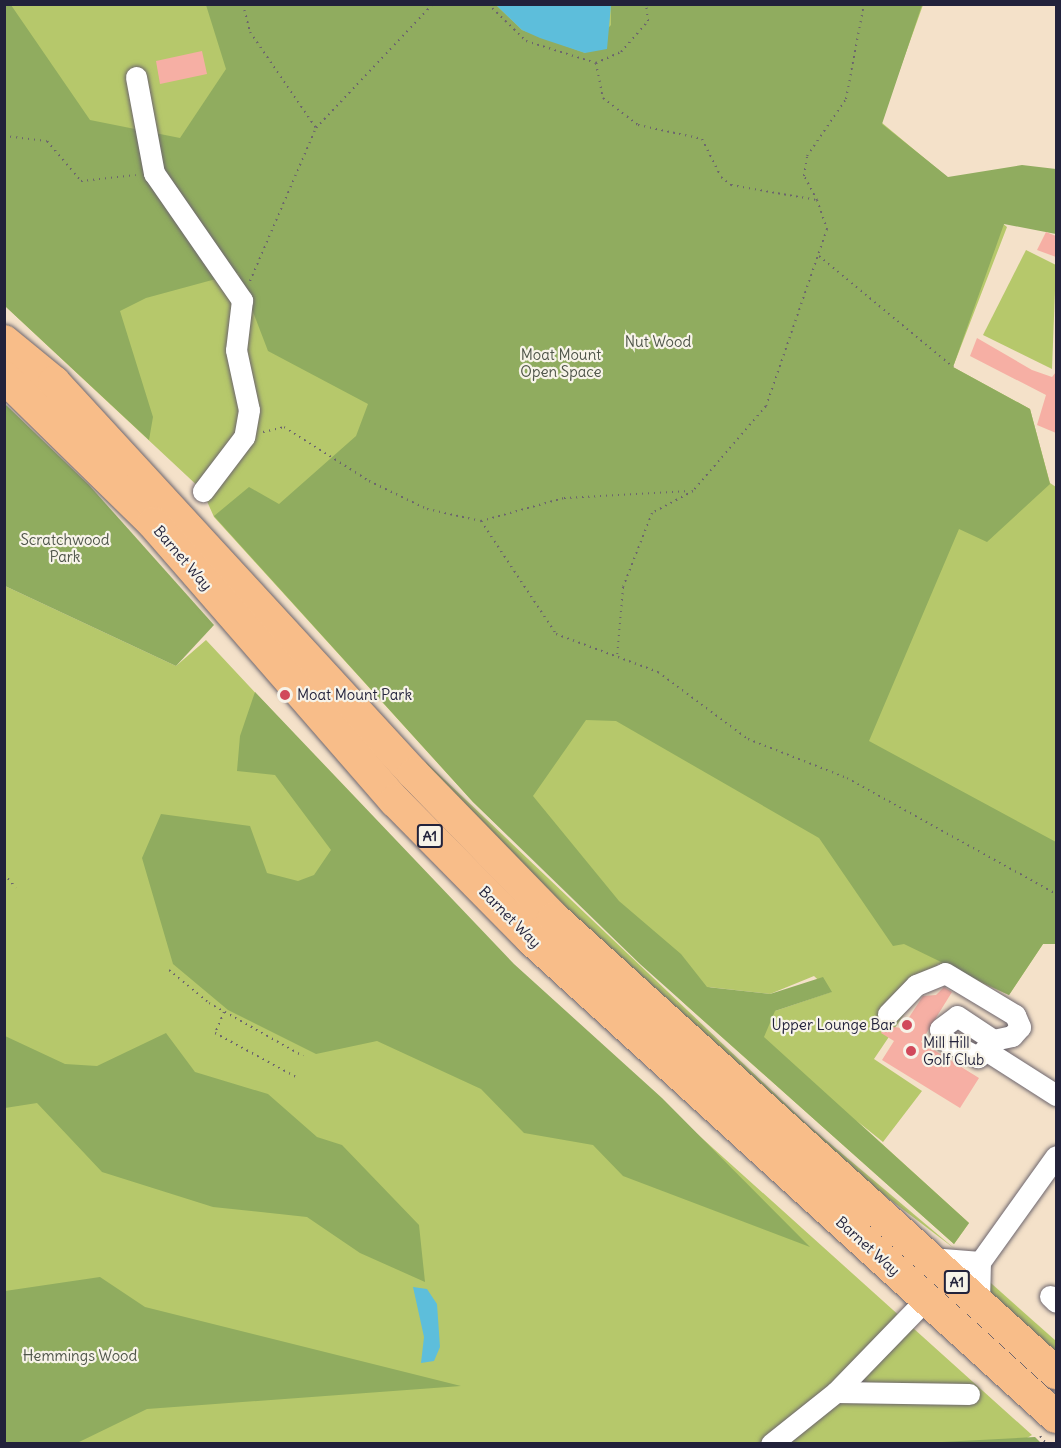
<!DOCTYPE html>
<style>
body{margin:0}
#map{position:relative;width:1061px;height:1448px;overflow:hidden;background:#f4e1c9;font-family:Delius,sans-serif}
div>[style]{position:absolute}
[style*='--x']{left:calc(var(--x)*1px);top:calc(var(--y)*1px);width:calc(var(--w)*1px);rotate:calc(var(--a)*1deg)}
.green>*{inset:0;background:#b6c86b}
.forest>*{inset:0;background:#90ac5f}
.water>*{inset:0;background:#5dbedb}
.building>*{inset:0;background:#f6afa4}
.path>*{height:2px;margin-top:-1px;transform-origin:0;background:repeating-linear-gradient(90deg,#6c656d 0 1.5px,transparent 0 6px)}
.roads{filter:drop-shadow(0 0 2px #6c656d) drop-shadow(0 0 2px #6c656d)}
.minor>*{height:21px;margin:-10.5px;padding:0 10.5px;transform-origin:10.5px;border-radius:10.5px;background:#fff}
.highway>*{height:32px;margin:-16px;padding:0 16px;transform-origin:16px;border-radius:16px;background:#f8bd89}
.dots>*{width:16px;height:16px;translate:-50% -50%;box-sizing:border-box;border:3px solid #f7f3e8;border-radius:50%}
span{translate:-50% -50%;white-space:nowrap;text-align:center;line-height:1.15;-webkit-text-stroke:4.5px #f7f3e8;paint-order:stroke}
.shield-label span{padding:2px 4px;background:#f7f3e8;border:2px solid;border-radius:4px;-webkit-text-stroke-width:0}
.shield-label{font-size:14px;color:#22223b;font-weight:700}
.park-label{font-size:15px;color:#4e5449}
.street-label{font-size:15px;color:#22223b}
.poi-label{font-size:15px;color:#22223b}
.left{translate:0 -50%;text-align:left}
.right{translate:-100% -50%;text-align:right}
.frame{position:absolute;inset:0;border:6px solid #22223b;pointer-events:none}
</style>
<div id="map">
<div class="green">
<div style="clip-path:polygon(evenodd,4px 5px,923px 5px,881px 122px,1007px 227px,953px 367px,1030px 409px,1050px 483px,1056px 487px,1056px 944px,1043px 944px,1009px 995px,938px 964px,874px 1059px,922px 1091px,883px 1142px,857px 1121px,969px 1223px,954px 1244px,687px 1006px,473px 802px,214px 517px,202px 490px,5px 306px,4px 5px,814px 976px,831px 992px,775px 1011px,708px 987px,770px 994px,814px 976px)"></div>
<div style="clip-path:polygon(1026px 250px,1056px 265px,1052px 369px,983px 335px)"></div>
<div style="clip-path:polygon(5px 586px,176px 666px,206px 640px,514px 969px,1032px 1435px,1017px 1444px,5px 1444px)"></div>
<div style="clip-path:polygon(416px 759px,426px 762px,807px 1124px,955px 1249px,855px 1173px,590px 933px)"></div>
<div style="clip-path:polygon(983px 1276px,1056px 1341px,1056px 1358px,985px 1292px)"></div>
</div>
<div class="forest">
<div style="clip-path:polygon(4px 5px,11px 5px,90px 120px,180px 138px,226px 69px,206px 5px,496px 5px,522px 30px,585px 53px,611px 25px,611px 5px,922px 5px,882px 124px,948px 177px,1022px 165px,1056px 169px,1056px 234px,1004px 224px,953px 367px,1030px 409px,1050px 484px,987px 542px,959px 529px,869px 741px,1056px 842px,1056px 944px,1043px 944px,1009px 995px,904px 944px,893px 946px,819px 838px,616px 721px,586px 720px,533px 796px,619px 901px,681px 954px,707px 987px,770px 994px,823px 977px,832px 992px,775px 1011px,764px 1037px,969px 1223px,954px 1244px,640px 964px,473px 802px,214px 516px,249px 487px,279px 504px,356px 436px,368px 404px,268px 351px,238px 273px,146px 298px,120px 311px,153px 417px,149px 440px,5px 306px)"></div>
<div style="clip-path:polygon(4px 403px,89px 485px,214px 625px,176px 666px,5px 586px)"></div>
<div style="clip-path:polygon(255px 692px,514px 964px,662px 1098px,810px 1247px,623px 1176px,593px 1145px,524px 1133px,481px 1089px,377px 1041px,316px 1054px,228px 1010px,173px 964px,142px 858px,161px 814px,250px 826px,267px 873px,298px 881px,314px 875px,331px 850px,275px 775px,237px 771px,240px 736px)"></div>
<div style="clip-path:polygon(166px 1033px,195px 1072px,268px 1094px,317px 1137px,342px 1145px,419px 1225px,425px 1282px,360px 1253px,307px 1217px,213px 1207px,102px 1172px,37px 1103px,5px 1108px,5px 1036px,65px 1064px,97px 1066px)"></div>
<div style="clip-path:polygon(100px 1277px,145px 1307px,461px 1386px,147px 1409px,77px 1443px,5px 1443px,5px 1291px)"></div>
<div style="clip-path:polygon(1035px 1437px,1041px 1443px,937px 1443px,942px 1442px)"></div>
</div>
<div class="water">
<div style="clip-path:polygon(496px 5px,611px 5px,607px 49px,585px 53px,540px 38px,522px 30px)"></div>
<div style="clip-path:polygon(413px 1287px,427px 1289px,437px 1304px,440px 1347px,434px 1361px,421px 1363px,424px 1337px)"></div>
</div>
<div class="building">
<div style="clip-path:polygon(202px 51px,207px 74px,160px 84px,156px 61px)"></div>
<div style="clip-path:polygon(1046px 232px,1056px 236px,1056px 257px,1037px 250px)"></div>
<div style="clip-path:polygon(977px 338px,1032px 370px,1052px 377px,1056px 372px,1056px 433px,1037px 425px,1046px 395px,970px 356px)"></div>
<div style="clip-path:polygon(944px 987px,952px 992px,921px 1042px,979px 1078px,960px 1108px,882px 1060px,894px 1041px,881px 1033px,885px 1026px,902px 1028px,923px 996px,936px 995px)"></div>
</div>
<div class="path">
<div style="--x:243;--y:4;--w:29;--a:76"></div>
<div style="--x:250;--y:32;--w:116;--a:55.5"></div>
<div style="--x:488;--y:4;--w:53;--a:44.2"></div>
<div style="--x:526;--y:41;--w:73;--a:17.4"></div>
<div style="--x:596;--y:63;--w:27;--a:-24"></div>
<div style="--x:621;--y:52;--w:41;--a:-48.9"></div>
<div style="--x:648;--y:21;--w:17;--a:-97"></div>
<div style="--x:596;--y:63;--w:36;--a:79"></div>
<div style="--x:603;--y:98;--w:44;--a:37.6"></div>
<div style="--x:638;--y:125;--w:66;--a:12.3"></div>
<div style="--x:702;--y:139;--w:42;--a:63.4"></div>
<div style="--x:721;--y:177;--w:13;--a:39"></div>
<div style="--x:731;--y:185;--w:87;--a:9.9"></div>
<div style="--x:817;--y:200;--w:31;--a:71"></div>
<div style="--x:827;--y:229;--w:187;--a:109"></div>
<div style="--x:766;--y:406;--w:112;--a:130.7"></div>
<div style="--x:693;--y:491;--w:47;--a:151.8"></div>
<div style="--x:652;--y:513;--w:79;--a:111.4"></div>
<div style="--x:623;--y:587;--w:70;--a:94.9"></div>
<div style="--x:4;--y:136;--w:43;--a:6.6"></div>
<div style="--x:47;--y:141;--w:52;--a:49.6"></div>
<div style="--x:81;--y:181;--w:55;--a:-6.2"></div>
<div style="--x:817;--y:200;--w:27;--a:-118"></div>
<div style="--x:804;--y:176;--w:20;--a:-81"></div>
<div style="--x:807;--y:156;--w:69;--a:-55.6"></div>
<div style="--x:846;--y:99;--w:97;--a:-79.3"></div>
<div style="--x:819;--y:256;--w:174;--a:39.6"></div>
<div style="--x:250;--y:281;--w:167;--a:-66.7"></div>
<div style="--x:316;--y:128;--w:170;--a:-46.7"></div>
<div style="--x:263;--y:432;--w:22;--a:-13"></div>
<div style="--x:284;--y:427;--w:101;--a:32.4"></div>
<div style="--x:369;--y:481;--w:64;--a:25.8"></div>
<div style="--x:427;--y:509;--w:55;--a:12.5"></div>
<div style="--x:481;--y:521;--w:136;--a:56.4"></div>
<div style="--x:556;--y:634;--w:109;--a:20.4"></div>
<div style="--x:658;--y:672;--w:112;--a:36.7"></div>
<div style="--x:748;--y:739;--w:106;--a:21.5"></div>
<div style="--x:847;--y:778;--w:239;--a:29"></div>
<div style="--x:481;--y:521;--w:86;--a:-15.5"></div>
<div style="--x:564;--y:498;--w:126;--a:-3.2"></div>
<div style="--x:4;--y:874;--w:18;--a:49"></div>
<div style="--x:169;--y:970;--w:52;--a:39.5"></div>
<div style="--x:209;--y:1003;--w:108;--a:29.4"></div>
<div style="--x:224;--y:1012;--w:23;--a:113"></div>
<div style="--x:215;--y:1033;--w:94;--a:28.5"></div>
<div style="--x:1040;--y:1436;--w:11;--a:49"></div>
</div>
<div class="roads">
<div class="minor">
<div style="--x:136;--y:77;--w:98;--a:79.4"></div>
<div style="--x:154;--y:173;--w:155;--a:55.3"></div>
<div style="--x:242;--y:300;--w:50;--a:96.8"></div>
<div style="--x:236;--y:350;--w:61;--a:77.8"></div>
<div style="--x:249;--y:410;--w:27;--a:100"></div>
<div style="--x:244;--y:437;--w:68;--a:127.2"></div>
<div style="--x:888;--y:1014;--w:40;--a:-46"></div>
<div style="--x:916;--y:985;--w:31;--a:-22"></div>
<div style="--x:945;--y:973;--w:82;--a:31"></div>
<div style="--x:1015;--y:1015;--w:13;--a:67"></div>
<div style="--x:1020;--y:1027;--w:12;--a:132"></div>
<div style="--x:1012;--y:1036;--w:19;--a:168"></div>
<div style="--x:957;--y:1016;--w:43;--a:33.7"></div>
<div style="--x:993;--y:1040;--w:23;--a:131"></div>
<div style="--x:978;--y:1057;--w:39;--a:-153"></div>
<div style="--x:943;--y:1039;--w:10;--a:-107"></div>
<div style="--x:940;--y:1029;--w:21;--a:-37"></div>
<div style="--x:987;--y:1051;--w:82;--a:32.5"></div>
<div style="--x:930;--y:1258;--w:50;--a:4.6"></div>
<div style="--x:1050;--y:1296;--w:8;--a:45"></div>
<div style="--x:979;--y:1302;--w:40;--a:-88.6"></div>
<div style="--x:980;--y:1262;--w:130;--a:-54.4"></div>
<div style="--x:836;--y:1392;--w:129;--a:-45.9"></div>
<div style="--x:771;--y:1444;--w:83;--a:-38.7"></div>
<div style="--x:836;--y:1392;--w:133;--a:0.9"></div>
</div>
<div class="highway">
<div style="--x:4;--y:341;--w:65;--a:39.4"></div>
<div style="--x:54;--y:382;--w:532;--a:47.44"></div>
<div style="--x:414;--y:774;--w:201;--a:45.8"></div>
<div style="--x:554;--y:918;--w:678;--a:42.19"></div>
<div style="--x:4;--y:377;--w:209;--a:44.4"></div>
<div style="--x:153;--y:523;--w:369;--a:49"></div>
<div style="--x:395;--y:801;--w:194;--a:45.4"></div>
<div style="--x:531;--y:939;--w:710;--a:42.32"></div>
</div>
</div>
<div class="dots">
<div style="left:285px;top:695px;background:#d1495b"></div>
<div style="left:907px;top:1025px;background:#d1495b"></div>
<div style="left:911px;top:1051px;background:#d1495b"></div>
</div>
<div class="shield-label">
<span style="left:430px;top:836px">A1</span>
<span style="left:957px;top:1282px">A1</span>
</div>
<div class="park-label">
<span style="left:658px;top:342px">Nut Wood</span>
<span style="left:561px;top:363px">Moat Mount<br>Open Space</span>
<span style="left:65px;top:548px">Scratchwood<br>Park</span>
<span style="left:80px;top:1356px">Hemmings Wood</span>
</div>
<div class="street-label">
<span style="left:183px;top:558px;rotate:49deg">Barnet Way</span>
<span style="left:510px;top:917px;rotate:45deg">Barnet Way</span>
<span style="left:868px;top:1246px;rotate:42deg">Barnet Way</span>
</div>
<div class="poi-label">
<span class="left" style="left:297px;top:695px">Moat Mount Park</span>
<span class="right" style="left:895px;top:1025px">Upper Lounge Bar</span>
<span class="left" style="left:923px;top:1051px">Mill Hill<br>Golf Club</span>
</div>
<div class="frame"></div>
</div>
